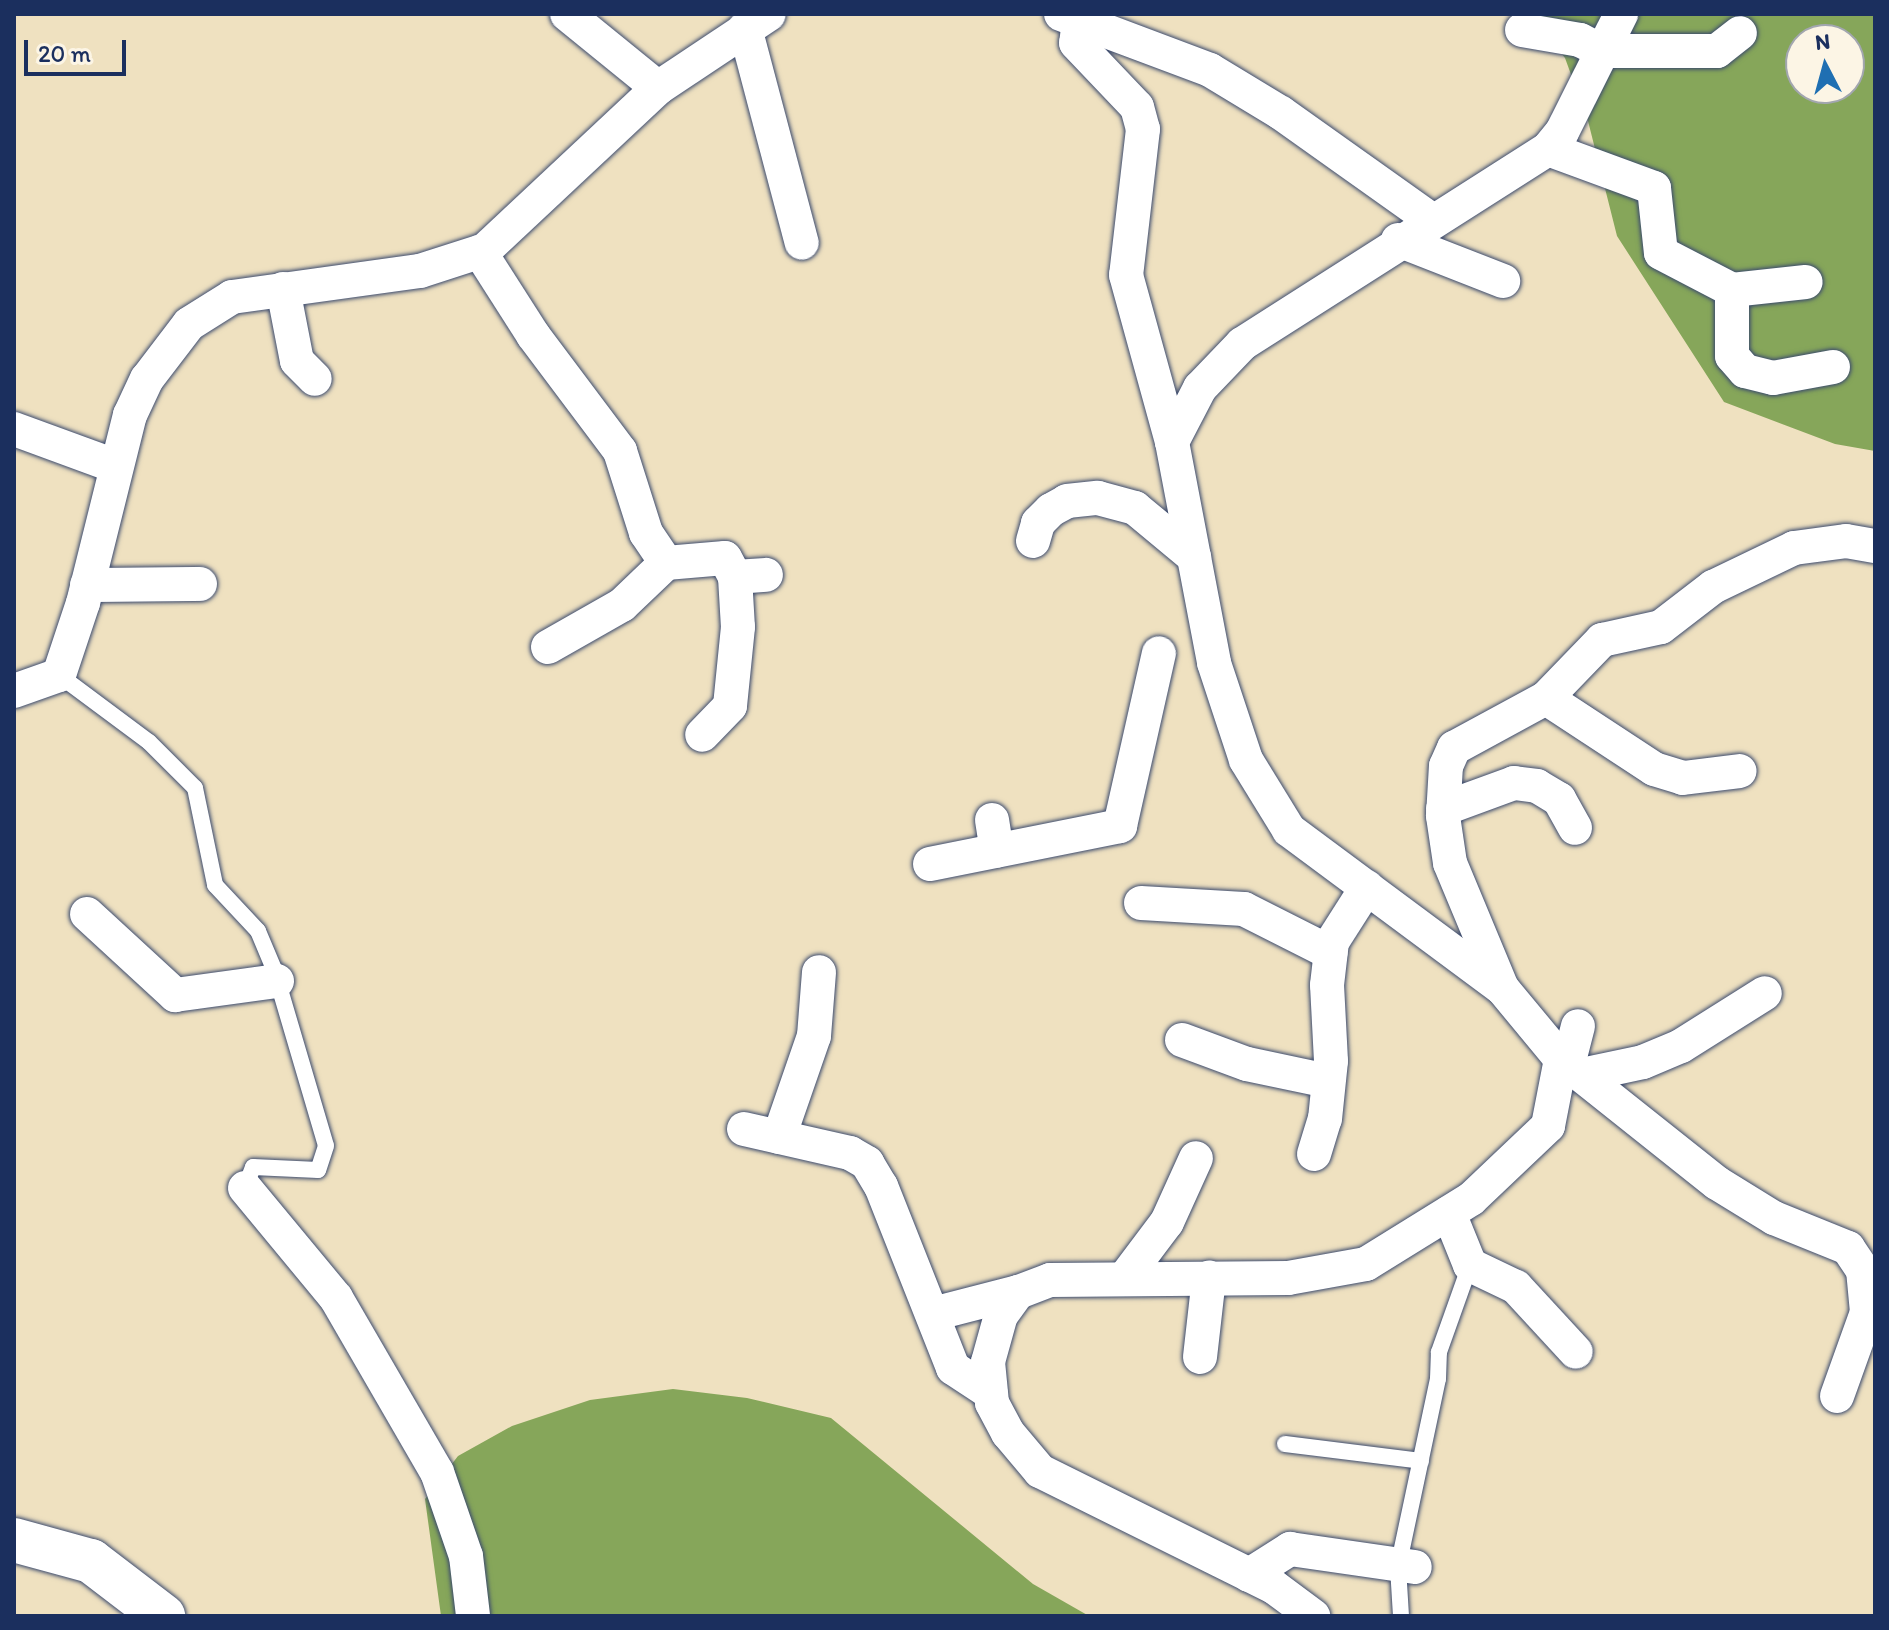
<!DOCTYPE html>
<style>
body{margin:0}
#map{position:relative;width:1889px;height:1630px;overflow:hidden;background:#efe1c0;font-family:Itim,sans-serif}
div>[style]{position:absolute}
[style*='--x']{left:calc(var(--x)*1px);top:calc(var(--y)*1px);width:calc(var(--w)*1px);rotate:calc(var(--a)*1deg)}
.forest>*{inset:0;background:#86a65a}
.roads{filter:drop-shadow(0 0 2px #3b4a6d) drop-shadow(0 0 2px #3b4a6d)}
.lane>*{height:16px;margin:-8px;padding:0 8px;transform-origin:8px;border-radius:8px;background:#fff}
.street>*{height:34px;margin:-17px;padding:0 17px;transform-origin:17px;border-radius:17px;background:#fff}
.secondary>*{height:44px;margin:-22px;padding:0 22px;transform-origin:22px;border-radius:22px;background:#fff}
span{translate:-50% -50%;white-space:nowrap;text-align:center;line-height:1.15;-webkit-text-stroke:7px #fcf5e5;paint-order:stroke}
.frame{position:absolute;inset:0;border:16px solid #1b2f5e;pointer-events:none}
.north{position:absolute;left:1785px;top:24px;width:80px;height:80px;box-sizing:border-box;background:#fcf5e5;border:2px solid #a2a6af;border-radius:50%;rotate:354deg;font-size:22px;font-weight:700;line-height:32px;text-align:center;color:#1b2f5e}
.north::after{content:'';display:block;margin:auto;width:28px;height:36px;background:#1f6fb2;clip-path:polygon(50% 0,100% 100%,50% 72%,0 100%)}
.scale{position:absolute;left:24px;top:40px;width:102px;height:36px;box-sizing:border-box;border:4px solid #1b2f5e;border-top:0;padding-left:10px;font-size:24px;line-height:28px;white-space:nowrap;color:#1b2f5e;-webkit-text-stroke:6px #fcf5e5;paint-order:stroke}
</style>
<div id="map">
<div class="forest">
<div style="clip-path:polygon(evenodd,1530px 14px,1875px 14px,1875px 451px,1835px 444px,1724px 402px,1617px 236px,1588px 121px,1565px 58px,1530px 14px,1801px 40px,1849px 40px,1849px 88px,1801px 88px,1801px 40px)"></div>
<div style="clip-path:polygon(673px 1389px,747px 1398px,831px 1418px,1033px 1584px,1089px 1616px,441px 1616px,425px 1499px,458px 1456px,512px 1426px,590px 1400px)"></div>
</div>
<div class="roads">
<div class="lane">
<div style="--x:59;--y:675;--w:112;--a:36.7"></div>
<div style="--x:149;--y:742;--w:65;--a:45"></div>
<div style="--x:195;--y:788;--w:99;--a:78.3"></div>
<div style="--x:215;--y:885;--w:63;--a:46.9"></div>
<div style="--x:258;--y:931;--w:41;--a:67.2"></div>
<div style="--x:274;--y:969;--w:184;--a:73.6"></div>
<div style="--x:326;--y:1146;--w:25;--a:108"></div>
<div style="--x:318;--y:1170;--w:65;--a:-177.4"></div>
<div style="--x:253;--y:1167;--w:22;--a:111"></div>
<div style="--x:1285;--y:1444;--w:137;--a:7.1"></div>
<div style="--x:1401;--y:1616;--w:49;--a:-93.5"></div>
<div style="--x:1398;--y:1567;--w:192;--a:-78"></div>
<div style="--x:1438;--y:1379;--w:27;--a:-88"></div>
<div style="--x:1439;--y:1352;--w:92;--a:-70.4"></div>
</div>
<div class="street">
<div style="--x:567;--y:14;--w:117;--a:39.1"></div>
<div style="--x:1061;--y:14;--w:159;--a:20.6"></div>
<div style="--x:1210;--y:70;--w:83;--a:31.2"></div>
<div style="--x:1281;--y:113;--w:183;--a:35.4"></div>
<div style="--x:1079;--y:20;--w:23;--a:97"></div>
<div style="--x:1076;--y:43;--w:88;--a:46.4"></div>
<div style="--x:1137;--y:107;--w:23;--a:75"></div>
<div style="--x:1143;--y:129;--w:147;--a:96.6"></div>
<div style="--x:1126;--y:275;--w:173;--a:74.6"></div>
<div style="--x:1172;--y:442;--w:225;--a:79.2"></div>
<div style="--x:1214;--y:663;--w:102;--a:71.7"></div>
<div style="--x:1246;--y:760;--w:82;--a:58.4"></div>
<div style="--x:1289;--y:830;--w:265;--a:36.6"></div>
<div style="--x:1502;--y:988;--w:92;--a:50.3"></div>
<div style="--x:1561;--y:1059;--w:68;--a:101"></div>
<div style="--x:1548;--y:1126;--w:106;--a:136.5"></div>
<div style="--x:1471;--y:1199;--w:123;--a:148.2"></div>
<div style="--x:1366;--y:1264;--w:79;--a:169.8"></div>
<div style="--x:1288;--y:1278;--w:238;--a:179.5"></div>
<div style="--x:1050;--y:1280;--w:34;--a:159"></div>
<div style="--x:1018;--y:1292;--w:29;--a:126"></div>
<div style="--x:1001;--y:1315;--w:49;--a:105.5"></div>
<div style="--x:988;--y:1362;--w:41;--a:84.4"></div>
<div style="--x:992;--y:1403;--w:34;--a:62"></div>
<div style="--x:1008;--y:1433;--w:50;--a:49.9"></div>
<div style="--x:1040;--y:1471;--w:261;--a:26.4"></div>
<div style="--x:1274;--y:1587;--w:49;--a:36.6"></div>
<div style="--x:745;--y:28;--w:222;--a:75.2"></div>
<div style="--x:1522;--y:30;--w:59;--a:9.8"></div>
<div style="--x:1580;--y:40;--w:25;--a:27"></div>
<div style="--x:1602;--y:51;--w:115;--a:0"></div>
<div style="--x:1717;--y:51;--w:29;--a:-38"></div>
<div style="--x:1548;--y:149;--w:113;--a:20.2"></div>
<div style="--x:1654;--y:188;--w:65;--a:83.9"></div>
<div style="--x:1661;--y:253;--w:80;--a:27.5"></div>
<div style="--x:1732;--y:290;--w:74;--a:-6.2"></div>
<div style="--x:1398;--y:240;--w:113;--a:21.3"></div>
<div style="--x:480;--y:252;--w:98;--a:57.4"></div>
<div style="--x:533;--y:335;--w:145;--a:53.1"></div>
<div style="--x:620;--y:451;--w:86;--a:72.4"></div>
<div style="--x:646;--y:533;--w:36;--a:56"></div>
<div style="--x:666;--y:563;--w:59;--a:-4.8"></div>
<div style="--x:725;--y:558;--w:21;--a:62"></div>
<div style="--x:735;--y:577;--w:50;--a:86.6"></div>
<div style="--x:738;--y:627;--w:79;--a:95.8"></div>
<div style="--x:730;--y:706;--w:40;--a:134"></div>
<div style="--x:283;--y:289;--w:73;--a:79"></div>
<div style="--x:297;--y:361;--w:25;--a:45"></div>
<div style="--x:1732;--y:290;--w:66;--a:90"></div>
<div style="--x:1732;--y:356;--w:20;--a:49"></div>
<div style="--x:1745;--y:371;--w:29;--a:14"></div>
<div style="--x:1773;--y:378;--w:61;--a:-10.4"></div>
<div style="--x:14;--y:429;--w:108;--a:20.1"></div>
<div style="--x:1172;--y:442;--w:61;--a:-62.6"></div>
<div style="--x:1200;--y:388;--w:61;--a:-46.3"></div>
<div style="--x:1242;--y:344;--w:363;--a:-32.5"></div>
<div style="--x:1548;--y:149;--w:22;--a:-51"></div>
<div style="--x:1562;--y:132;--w:132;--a:-63.4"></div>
<div style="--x:1033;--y:541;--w:19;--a:-74"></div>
<div style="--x:1038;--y:523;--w:18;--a:-45"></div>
<div style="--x:1051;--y:510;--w:18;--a:-29"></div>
<div style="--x:1067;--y:501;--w:31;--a:-6"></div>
<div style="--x:1098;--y:498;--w:38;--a:15"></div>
<div style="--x:1135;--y:508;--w:77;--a:39.7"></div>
<div style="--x:735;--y:577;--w:31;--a:-4"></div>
<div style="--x:87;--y:585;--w:113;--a:-0.5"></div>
<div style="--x:548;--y:647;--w:85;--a:-29.6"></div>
<div style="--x:622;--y:605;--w:61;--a:-43.7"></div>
<div style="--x:14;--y:691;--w:48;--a:-19.6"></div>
<div style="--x:59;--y:675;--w:76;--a:-71.6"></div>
<div style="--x:83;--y:603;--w:194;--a:-76"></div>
<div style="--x:130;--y:415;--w:40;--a:-65"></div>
<div style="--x:147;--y:379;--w:69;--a:-52.6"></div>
<div style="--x:189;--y:324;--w:51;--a:-32.1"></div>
<div style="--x:232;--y:297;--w:190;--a:-7.9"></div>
<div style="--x:420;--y:271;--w:68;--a:-17.9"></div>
<div style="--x:485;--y:250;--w:237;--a:-43.1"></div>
<div style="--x:658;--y:88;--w:133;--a:-33.7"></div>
<div style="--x:1546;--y:698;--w:129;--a:33.3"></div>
<div style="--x:1654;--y:769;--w:30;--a:17"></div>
<div style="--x:1683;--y:778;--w:57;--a:-7"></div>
<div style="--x:1443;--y:809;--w:76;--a:-20.1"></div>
<div style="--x:1514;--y:783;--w:23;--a:7"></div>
<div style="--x:1537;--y:786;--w:26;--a:31"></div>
<div style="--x:1559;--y:799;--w:33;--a:61"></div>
<div style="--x:992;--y:820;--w:31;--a:81"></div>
<div style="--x:930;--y:864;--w:194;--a:-11.3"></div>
<div style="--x:1120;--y:826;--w:177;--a:-77.3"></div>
<div style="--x:1141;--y:903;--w:103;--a:3.3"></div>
<div style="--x:1244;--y:909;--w:97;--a:26.8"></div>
<div style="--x:87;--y:914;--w:120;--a:42.6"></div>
<div style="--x:175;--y:995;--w:103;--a:-7.8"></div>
<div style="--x:1502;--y:988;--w:135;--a:-112.6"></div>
<div style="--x:1450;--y:863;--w:48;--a:-98.5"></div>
<div style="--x:1443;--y:816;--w:50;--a:-86.6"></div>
<div style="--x:1446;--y:766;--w:20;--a:-66"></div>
<div style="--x:1454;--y:748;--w:105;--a:-28.5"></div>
<div style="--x:1546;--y:698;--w:81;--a:-46"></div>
<div style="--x:1602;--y:640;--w:60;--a:-12.4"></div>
<div style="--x:1661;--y:627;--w:66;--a:-37.6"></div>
<div style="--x:1713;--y:587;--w:90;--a:-25.7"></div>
<div style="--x:1794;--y:548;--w:52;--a:-7.7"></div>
<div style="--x:1846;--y:541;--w:29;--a:10"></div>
<div style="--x:1182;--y:1040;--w:69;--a:20.3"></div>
<div style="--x:1247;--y:1064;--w:83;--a:11.9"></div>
<div style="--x:1561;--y:1059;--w:199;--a:38.5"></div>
<div style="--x:1717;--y:1183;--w:67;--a:31.6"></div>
<div style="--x:1774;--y:1218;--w:80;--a:22.1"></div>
<div style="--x:1848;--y:1248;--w:27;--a:56"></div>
<div style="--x:1863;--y:1270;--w:42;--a:84.6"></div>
<div style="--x:1867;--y:1312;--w:11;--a:41"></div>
<div style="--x:1568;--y:1065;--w:40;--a:-75.6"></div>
<div style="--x:1582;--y:1075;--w:62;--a:-12"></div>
<div style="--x:1643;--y:1062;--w:41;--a:-22.8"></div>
<div style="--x:1681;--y:1046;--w:99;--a:-32.2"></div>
<div style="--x:744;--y:1129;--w:109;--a:12.8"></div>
<div style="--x:850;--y:1153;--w:20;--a:30"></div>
<div style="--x:867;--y:1163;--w:27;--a:59"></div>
<div style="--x:881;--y:1186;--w:196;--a:68.4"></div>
<div style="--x:953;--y:1368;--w:45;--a:33.3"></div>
<div style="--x:779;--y:1137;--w:107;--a:-70.9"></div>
<div style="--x:814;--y:1036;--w:64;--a:-85.5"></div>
<div style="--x:1314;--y:1154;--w:37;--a:-73"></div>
<div style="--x:1325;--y:1119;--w:58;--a:-84.1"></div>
<div style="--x:1331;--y:1061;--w:76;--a:-93"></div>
<div style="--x:1327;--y:985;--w:43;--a:-83.4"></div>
<div style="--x:1332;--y:942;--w:65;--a:-57.5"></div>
<div style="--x:245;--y:1188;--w:143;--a:50.4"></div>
<div style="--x:336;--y:1298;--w:201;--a:59.9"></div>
<div style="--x:437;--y:1472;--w:89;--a:71"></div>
<div style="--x:466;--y:1556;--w:60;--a:83.3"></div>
<div style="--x:1449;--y:1213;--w:56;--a:68"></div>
<div style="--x:1470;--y:1265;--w:51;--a:25.6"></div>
<div style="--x:1516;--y:1287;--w:88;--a:47.3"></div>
<div style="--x:1124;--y:1279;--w:71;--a:-53"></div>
<div style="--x:1167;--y:1222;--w:70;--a:-65.6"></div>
<div style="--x:933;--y:1314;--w:88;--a:-14.5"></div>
<div style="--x:1200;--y:1357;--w:80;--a:-83.5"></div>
<div style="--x:1837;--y:1396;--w:89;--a:-70.3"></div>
<div style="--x:1249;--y:1575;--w:49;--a:-32.4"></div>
<div style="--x:1290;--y:1549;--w:126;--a:8.2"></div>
</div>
<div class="secondary">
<div style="--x:14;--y:1540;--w:80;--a:15.3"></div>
<div style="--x:91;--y:1561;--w:91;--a:37.4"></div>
</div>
</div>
<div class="frame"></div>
<div class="north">N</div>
<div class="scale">20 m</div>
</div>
